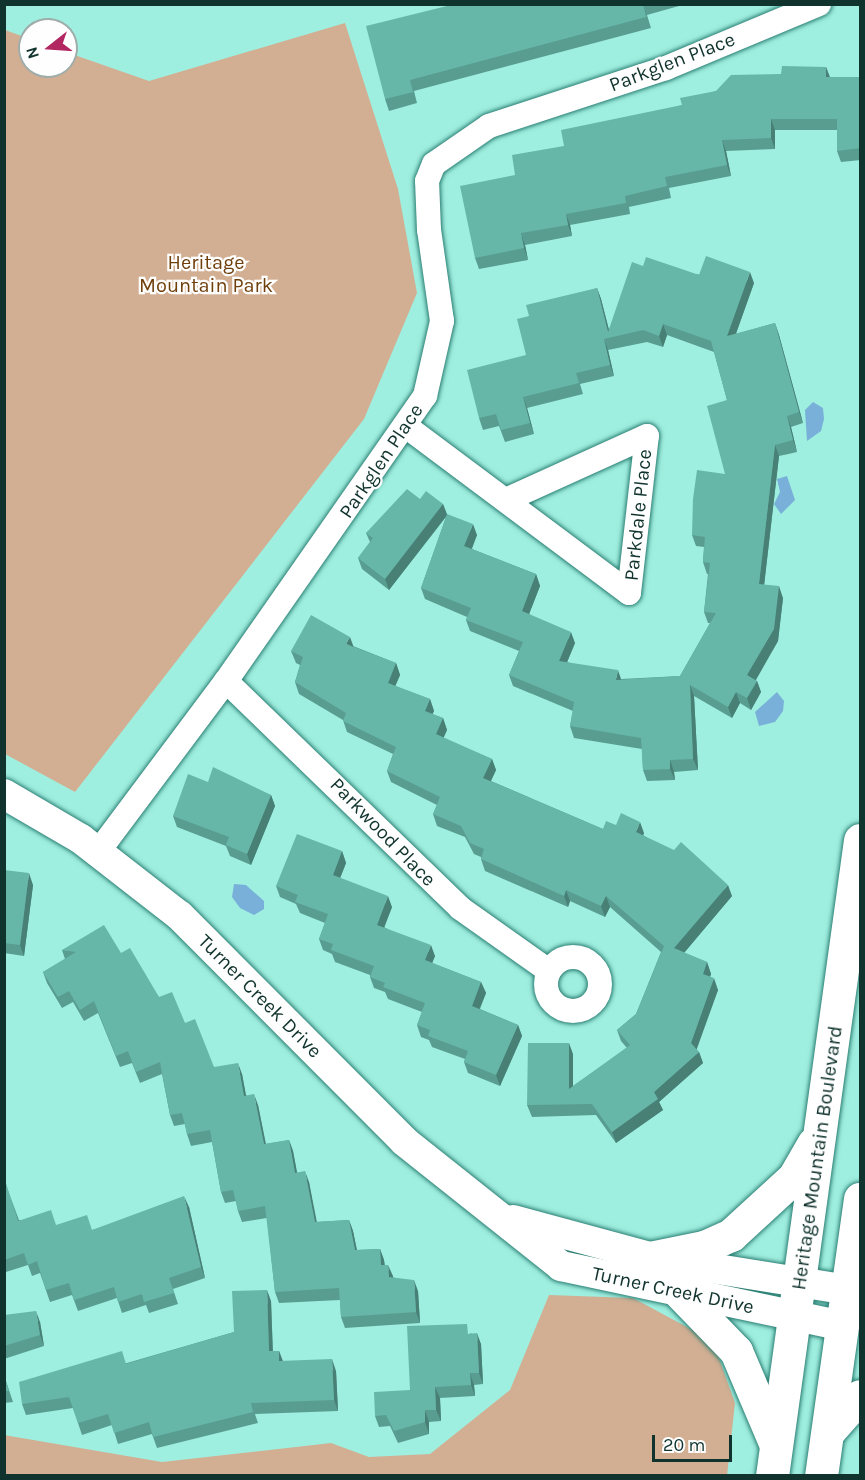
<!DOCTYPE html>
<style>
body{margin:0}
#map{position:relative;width:865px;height:1480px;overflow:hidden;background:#9fefe0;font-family:Karla,sans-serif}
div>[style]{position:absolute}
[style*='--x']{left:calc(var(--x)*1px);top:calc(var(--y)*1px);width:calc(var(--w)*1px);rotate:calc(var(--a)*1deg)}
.green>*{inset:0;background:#d2af93}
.water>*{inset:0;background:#78b0d9}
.roads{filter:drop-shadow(0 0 2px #2a7e72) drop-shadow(0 0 2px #2a7e72)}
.minor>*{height:24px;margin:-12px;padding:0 12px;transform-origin:12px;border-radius:12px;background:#fff}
.minor>.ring{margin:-12px;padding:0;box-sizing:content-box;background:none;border:24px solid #fff;border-radius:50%}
.tertiary>*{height:30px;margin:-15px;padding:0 15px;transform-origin:15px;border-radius:15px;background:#fff}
.secondary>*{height:33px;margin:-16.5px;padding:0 16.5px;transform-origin:16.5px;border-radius:16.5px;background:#fff}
.wall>*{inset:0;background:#599d91}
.shaded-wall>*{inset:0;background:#488076}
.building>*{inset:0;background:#67b7a9}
span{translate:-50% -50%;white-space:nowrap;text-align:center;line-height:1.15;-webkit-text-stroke:4.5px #fefefe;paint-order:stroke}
.street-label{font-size:20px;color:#10332d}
.park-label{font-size:20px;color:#6f3f0b}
.frame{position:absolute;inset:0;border:6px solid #10332d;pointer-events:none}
.north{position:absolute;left:18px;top:18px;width:60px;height:60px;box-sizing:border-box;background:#fefefe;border:2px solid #9fadaa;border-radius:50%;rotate:253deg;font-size:16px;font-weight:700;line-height:24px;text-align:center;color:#10332d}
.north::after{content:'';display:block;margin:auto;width:21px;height:27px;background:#b22661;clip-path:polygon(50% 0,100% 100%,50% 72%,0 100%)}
.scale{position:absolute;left:652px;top:1435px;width:80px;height:27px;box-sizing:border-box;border:3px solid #10332d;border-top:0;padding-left:8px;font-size:18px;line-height:21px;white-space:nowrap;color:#10332d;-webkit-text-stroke:4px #fefefe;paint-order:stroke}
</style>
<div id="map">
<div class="green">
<div style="clip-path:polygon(345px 23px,398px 189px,417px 293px,364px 419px,75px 792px,5px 754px,5px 30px,30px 39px,30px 66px,66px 66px,66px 52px,149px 81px)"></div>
<div style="clip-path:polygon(549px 1295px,633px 1298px,713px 1341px,735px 1403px,727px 1476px,5px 1475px,4px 1435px,162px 1462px,331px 1443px,369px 1457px,430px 1454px,510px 1390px)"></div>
</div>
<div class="water">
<div style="clip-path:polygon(813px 402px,823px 408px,824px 419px,821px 431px,807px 441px,805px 410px)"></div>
<div style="clip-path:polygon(787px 476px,795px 500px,781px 514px,774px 504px,780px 492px,777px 479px)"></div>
<div style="clip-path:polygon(777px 692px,784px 701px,783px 711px,775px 722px,759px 726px,755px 712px)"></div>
<div style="clip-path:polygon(234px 884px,246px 885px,264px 901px,264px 909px,254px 915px,240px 908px,232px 897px)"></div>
</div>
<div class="roads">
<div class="minor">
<div style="--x:407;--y:427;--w:277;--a:36.8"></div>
<div style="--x:629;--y:593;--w:158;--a:-83.5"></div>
<div style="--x:647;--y:436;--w:155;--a:155.6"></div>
<div style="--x:226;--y:681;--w:326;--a:44.1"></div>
<div style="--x:460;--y:908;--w:109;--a:35.3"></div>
<div style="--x:98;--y:852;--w:214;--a:-53.2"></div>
<div style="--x:226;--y:681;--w:348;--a:-55.1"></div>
<div style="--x:425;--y:396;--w:77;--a:-77.2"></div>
<div style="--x:442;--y:321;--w:92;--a:-98.1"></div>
<div style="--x:429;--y:230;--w:49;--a:-92.3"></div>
<div style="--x:427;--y:181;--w:18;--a:-68"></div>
<div style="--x:434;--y:164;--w:67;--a:-34.6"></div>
<div style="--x:489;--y:126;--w:186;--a:-18.1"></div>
<div style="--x:666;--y:68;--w:166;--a:-22.7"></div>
<div class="ring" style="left:546px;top:957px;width:30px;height:30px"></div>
</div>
<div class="tertiary">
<div style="--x:4;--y:794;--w:89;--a:30.3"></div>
<div style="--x:81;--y:839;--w:125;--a:37.9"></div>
<div style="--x:180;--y:916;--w:317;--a:45.1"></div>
<div style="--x:404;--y:1141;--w:201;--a:38.5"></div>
<div style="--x:561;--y:1266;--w:289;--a:12"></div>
<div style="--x:513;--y:1220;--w:153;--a:15.1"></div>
<div style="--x:661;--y:1260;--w:190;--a:9.1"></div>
</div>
<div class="secondary">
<div style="--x:650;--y:1258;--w:55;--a:-11.5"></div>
<div style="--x:704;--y:1247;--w:30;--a:-24"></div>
<div style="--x:731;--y:1235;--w:86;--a:-42.6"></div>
<div style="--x:794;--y:1177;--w:39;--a:-60"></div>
<div style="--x:677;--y:1290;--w:85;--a:46"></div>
<div style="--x:736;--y:1351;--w:100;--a:67"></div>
<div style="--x:828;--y:1432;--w:48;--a:-48.4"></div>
<div style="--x:772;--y:1476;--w:642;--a:-82.12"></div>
<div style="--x:821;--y:1476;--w:280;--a:-82"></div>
</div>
</div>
<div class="wall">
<div style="clip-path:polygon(455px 4px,686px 4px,647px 15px,651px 28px,414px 91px,417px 103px,389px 111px,385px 99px)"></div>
<div style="clip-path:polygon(826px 67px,830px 77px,861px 77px,861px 160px,841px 162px,837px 151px,837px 130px,775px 130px,775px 149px,726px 151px,731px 176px,669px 188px,671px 198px,629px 207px,630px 214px,570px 225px,572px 236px,525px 245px,528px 260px,479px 269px,475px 258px,515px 175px,564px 146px,682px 105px,716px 91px,781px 74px)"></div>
<div style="clip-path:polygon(643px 266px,754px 283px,736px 334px,775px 323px,779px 335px,803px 423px,791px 427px,797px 452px,779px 456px,764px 585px,783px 598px,778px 641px,755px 680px,757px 681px,761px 692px,751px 710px,740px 703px,732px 718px,694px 696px,698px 770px,674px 772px,675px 780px,647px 781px,643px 770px,642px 749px,574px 738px,570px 726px,573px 711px,513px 686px,509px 675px,519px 651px,470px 631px,466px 620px,467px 617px,425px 599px,421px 588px,446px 517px,389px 590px,362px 569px,358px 558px,370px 542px,366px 533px,420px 499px,443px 504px,447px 514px,477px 535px,472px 549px,536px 574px,540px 586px,529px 614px,575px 643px,567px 662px,621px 679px,680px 676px,710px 623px,708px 623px,704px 612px,708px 574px,707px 574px,703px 562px,704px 547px,696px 546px,692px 535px,725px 474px,727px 400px,714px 352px,667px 335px,663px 347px,647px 342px,608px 350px,614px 376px,580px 384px,583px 394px,527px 408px,534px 434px,505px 442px,499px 426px,483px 430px,479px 418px,526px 355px,529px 316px,597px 288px,601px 299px,609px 330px)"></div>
<div style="clip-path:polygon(353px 646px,396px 663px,400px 675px,395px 686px,430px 699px,434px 711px,432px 714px,443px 718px,447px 730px,443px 738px,492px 759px,496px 770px,491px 781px,603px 829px,616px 825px,644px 833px,643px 835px,732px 896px,684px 953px,707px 962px,711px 974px,710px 977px,718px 990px,696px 1049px,699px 1052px,703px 1063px,659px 1102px,663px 1110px,616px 1143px,596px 1115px,532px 1117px,527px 1105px,573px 1054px,573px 1086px,627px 1048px,621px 1041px,617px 1030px,636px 1014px,661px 952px,610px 907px,605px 917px,570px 901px,568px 907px,485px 871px,481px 859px,481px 857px,474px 854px,465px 837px,437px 826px,433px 814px,437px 805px,391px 782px,387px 771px,393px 754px,347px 732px,343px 720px,299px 694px,295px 682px,300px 665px,296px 663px,291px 651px)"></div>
<div style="clip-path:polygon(208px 782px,271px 795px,275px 806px,251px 865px,230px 856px,226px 846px,177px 827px,173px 816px)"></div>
<div style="clip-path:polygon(342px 851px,346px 863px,340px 878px,392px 907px,384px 927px,435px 956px,432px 963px,481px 982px,486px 993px,480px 1009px,518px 1025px,522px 1036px,500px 1086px,468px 1073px,464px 1062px,465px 1059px,432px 1047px,429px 1040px,421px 1037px,417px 1025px,422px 1012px,388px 999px,385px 992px,374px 988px,370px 977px,370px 975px,335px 962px,332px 954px,323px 950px,319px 939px,325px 923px,300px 913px,296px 904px,280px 897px,276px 886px)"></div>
<div style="clip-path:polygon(4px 870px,33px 885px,24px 956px,4px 953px)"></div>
<div style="clip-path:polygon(62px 950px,121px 953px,159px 997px,185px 1023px,214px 1067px,242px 1074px,246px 1095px,258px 1105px,266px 1144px,289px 1140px,293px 1151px,297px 1172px,309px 1182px,316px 1222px,349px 1220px,353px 1231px,357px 1250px,380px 1249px,384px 1260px,385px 1265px,393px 1277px,418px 1291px,420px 1323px,345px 1328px,341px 1317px,340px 1300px,279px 1303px,275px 1292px,267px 1218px,242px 1222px,238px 1211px,236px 1201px,225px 1203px,221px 1192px,212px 1142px,191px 1146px,187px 1134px,185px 1124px,174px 1126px,170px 1115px,162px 1074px,140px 1083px,132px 1063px,120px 1067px,98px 1013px,84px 1021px,73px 1002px,62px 1008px,47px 983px,43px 972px,65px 959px)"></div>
<div style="clip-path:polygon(4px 1180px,19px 1220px,92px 1230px,189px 1207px,205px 1278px,173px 1289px,178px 1304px,149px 1313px,146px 1305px,122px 1313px,117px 1298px,78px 1311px,72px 1295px,50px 1302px,40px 1273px,32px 1276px,28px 1265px,6px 1272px,4px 1268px)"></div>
<div style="clip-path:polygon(271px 1301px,273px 1351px,279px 1351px,283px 1361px,336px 1371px,338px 1411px,255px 1414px,258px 1423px,157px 1448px,152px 1434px,118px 1444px,112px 1425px,82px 1435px,73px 1408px,26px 1415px,22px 1404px,127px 1363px,234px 1332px)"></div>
<div style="clip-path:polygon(4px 1315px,40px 1322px,44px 1346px,4px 1359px)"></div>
<div style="clip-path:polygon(471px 1333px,481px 1344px,483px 1384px,474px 1385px,475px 1396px,440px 1398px,441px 1421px,429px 1422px,429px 1434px,398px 1443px,390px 1426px,379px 1427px,375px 1416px,410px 1390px)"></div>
<div style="clip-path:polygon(4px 1375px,13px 1402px,4px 1403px)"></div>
</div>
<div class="shaded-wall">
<div style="clip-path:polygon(826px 67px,830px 78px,826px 77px)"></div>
<div style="clip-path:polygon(771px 119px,775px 130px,775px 149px,771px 138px)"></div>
<div style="clip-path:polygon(722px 140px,726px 151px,731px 176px,727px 165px)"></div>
<div style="clip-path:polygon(566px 214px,570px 225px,572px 236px,568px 225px)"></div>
<div style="clip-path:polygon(521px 233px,525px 245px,528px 260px,524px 248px)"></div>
<div style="clip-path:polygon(750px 272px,754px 283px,731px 347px,727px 336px)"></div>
<div style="clip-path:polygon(597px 288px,601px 299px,611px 338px,608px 332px)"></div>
<div style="clip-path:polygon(775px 323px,779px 335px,803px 423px,799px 412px)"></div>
<div style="clip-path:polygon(663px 324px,667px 335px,663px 347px,659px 336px)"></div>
<div style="clip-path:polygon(604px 339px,608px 350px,614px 376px,610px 365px)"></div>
<div style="clip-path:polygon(523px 397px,527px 408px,534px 434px,530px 423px)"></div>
<div style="clip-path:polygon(787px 416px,791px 427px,797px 452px,793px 440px)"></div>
<div style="clip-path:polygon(775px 445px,779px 456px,763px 595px,759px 584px)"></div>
<div style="clip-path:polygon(443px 504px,447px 515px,389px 590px,385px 579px)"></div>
<div style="clip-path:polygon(473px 524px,477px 535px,468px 557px,464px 546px)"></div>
<div style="clip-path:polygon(536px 574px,540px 586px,526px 622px,522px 611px)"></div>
<div style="clip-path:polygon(779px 586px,783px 598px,778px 641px,752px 687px,747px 675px)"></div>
<div style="clip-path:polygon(571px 632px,575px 643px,563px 672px,559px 661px)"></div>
<div style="clip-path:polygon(350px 637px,354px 648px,346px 644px)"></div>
<div style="clip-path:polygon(396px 663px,400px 675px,392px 694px,388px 683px)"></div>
<div style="clip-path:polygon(618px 670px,622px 682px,616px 680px)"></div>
<div style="clip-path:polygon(757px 681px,761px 692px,751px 710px,747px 698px)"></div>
<div style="clip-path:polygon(690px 685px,694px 696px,698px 770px,693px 759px)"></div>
<div style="clip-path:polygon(736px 692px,740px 703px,732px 718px,728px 707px)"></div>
<div style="clip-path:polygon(430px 699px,434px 711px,429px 722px,425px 711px)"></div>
<div style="clip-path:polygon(443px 718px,447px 730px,440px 746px,436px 734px)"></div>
<div style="clip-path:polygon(492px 759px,496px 770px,487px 789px,483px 778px)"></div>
<div style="clip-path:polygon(670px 760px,674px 772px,675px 780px,670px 769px)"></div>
<div style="clip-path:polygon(271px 795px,275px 806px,251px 865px,247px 854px)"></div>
<div style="clip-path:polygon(640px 822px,644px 833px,640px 843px,636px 832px)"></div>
<div style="clip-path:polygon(342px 851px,346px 863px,337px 886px,333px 875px)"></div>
<div style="clip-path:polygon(29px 873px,33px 885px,24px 956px,20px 945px)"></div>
<div style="clip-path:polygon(728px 885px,732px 896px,678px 960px,674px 948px)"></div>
<div style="clip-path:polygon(566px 890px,570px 901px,568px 907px,564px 896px)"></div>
<div style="clip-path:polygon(388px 896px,392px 907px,381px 936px,377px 925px)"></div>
<div style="clip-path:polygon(606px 896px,610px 907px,605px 917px,601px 906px)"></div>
<div style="clip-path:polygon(431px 945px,435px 956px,429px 971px,425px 960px)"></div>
<div style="clip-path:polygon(707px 962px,711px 974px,707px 985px,703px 974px)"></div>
<div style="clip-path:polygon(714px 978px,718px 990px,695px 1054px,691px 1043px)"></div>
<div style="clip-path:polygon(481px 982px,486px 993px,476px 1017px,472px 1006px)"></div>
<div style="clip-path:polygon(518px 1025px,522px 1036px,500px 1086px,496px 1075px)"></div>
<div style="clip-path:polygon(569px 1043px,573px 1054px,573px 1100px,569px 1089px)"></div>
<div style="clip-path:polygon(699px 1052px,703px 1063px,659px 1102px,663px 1110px,616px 1143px,612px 1132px,654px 1092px)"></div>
<div style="clip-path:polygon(238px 1063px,242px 1074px,248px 1107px,244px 1096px)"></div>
<div style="clip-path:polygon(254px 1094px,258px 1105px,268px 1156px,264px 1144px)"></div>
<div style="clip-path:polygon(289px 1140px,293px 1151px,299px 1184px,295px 1173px)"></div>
<div style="clip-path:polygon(305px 1171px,309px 1182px,319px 1233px,315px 1222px)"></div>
<div style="clip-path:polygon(184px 1196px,189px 1207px,205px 1278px,201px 1267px)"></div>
<div style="clip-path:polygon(349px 1220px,353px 1231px,359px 1261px,355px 1250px)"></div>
<div style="clip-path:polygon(380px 1249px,384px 1260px,385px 1277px,381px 1265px)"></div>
<div style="clip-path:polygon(388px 1265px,393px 1276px,393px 1288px,389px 1277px)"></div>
<div style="clip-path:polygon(414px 1280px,418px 1291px,420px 1323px,416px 1312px)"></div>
<div style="clip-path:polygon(267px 1290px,271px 1301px,273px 1362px,269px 1351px)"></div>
<div style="clip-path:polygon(36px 1311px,40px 1322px,44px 1346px,40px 1335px)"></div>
<div style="clip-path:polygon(477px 1333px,481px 1344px,483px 1384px,479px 1373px)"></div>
<div style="clip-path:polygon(279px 1351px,283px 1362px,279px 1361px)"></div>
<div style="clip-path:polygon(332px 1359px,336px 1371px,338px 1411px,334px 1400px)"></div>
<div style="clip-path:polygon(470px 1373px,474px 1385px,475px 1396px,471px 1385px)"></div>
<div style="clip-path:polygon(435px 1387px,440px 1398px,441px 1421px,436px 1410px)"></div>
<div style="clip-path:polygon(425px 1410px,429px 1422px,429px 1434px,425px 1422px)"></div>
</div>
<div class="building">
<div style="clip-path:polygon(455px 4px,643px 4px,646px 17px,410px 80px,413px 92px,385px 99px,366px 26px)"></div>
<div style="clip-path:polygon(782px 66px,826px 67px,826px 77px,861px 77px,861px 148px,837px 151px,837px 119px,771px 119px,771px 138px,722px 140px,727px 165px,665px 177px,667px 186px,625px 196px,626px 203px,566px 214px,568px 225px,521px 233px,524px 248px,475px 258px,460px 186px,515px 175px,512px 155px,564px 146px,561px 130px,682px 105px,680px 98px,716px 91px,731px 75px,781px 74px)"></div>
<div style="clip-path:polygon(706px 256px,750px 272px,727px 336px,775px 323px,799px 412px,787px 416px,793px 440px,775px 445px,759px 584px,779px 586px,774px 629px,747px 675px,757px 681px,747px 698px,736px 692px,728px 707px,690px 685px,693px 759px,670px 760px,670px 769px,643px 770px,641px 738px,570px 726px,574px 702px,509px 675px,523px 642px,466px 620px,471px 608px,421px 588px,447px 514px,473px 524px,464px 546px,536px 574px,522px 611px,571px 632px,559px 661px,618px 670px,616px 680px,680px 676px,716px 613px,704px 612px,710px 563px,703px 562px,705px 537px,692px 535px,693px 499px,697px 470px,725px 474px,707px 406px,727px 400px,711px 341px,663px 324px,659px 336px,643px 330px,604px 339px,610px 365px,576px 373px,579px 383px,523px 397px,530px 423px,501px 430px,496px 414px,479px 418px,467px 370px,526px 355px,517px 319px,529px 316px,526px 305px,597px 288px,608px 332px,632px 262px,643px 266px,646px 257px,699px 275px)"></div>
<div style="clip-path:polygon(407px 489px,420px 499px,426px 491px,443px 504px,385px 579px,358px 558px,373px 538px,366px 533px)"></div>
<div style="clip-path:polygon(311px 615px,350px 637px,346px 644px,396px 663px,388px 683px,430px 699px,425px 711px,443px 718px,436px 734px,492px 759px,483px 778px,603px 829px,606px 821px,616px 825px,621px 813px,640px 822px,636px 832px,674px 850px,681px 842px,728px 885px,674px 948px,707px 962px,703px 974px,714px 978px,691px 1043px,699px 1052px,654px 1092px,658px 1099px,612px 1132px,592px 1104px,527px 1105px,528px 1043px,569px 1043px,569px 1089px,630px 1045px,617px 1030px,636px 1014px,664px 946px,606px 896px,601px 906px,566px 890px,564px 896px,481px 859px,484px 849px,470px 843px,461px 826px,433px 814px,440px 797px,387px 771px,396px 747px,343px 721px,346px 713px,295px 682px,303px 657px,291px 651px)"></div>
<div style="clip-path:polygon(213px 767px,271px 795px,247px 854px,226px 845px,229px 837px,173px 816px,188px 774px,208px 782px)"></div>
<div style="clip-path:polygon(297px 834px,342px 851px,333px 875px,388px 896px,377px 925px,431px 945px,425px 960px,481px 982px,472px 1006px,518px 1025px,496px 1075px,464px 1062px,468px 1051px,428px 1036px,430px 1030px,417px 1025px,425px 1003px,383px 987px,385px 983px,370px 977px,374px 966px,331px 950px,333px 944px,319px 939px,328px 914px,295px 902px,298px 895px,276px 886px)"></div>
<div style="clip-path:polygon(4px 870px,29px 873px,20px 945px,4px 943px)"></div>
<div style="clip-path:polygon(104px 925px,121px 953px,130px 948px,159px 997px,172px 992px,185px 1023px,195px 1019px,214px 1067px,238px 1063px,244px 1096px,254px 1094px,264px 1144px,289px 1140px,295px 1173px,305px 1171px,315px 1222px,349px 1220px,355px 1250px,380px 1249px,381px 1265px,388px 1265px,389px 1277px,414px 1280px,416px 1312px,341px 1317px,339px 1288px,275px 1292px,265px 1206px,238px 1211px,233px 1190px,221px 1192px,210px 1130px,187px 1134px,182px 1113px,170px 1115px,160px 1062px,136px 1072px,128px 1051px,116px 1056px,94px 1001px,80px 1010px,69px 991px,58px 997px,43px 972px,76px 952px,62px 950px)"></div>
<div style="clip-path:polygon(5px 1180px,18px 1221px,51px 1210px,56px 1225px,87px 1215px,92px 1230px,184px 1196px,201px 1267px,169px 1278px,174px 1293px,144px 1302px,142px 1294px,118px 1302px,114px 1287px,74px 1300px,69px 1283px,46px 1290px,37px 1261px,28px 1265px,24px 1253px,4px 1260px)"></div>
<div style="clip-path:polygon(267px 1290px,269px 1351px,279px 1351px,279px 1361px,332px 1359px,334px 1400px,251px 1403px,253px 1412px,153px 1437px,149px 1422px,114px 1433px,108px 1414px,78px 1423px,69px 1397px,22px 1404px,19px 1382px,122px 1351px,126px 1364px,234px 1332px,232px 1291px)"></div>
<div style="clip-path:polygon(36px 1311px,40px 1335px,4px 1346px,4px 1315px)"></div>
<div style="clip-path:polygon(467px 1324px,468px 1334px,477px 1333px,479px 1373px,470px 1373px,471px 1385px,435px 1387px,436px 1410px,425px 1410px,425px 1422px,394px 1431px,386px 1415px,375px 1416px,374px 1392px,410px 1390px,407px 1326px)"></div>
<div style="clip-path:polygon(4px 1377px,9px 1391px,4px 1391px)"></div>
</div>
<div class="street-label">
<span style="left:672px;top:62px;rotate:-21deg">Parkglen Place</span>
<span style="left:381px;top:461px;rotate:-56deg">Parkglen Place</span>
<span style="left:638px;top:515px;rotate:-84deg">Parkdale Place</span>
<span style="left:383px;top:832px;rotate:46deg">Parkwood Place</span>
<span style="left:260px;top:996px;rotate:45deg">Turner Creek Drive</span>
<span style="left:817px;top:1158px;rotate:-82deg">Heritage Mountain Boulevard</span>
<span style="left:673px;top:1290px;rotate:12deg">Turner Creek Drive</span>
</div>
<div class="park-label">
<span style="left:206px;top:274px">Heritage<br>Mountain Park</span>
</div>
<div class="frame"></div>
<div class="north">N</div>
<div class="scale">20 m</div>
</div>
